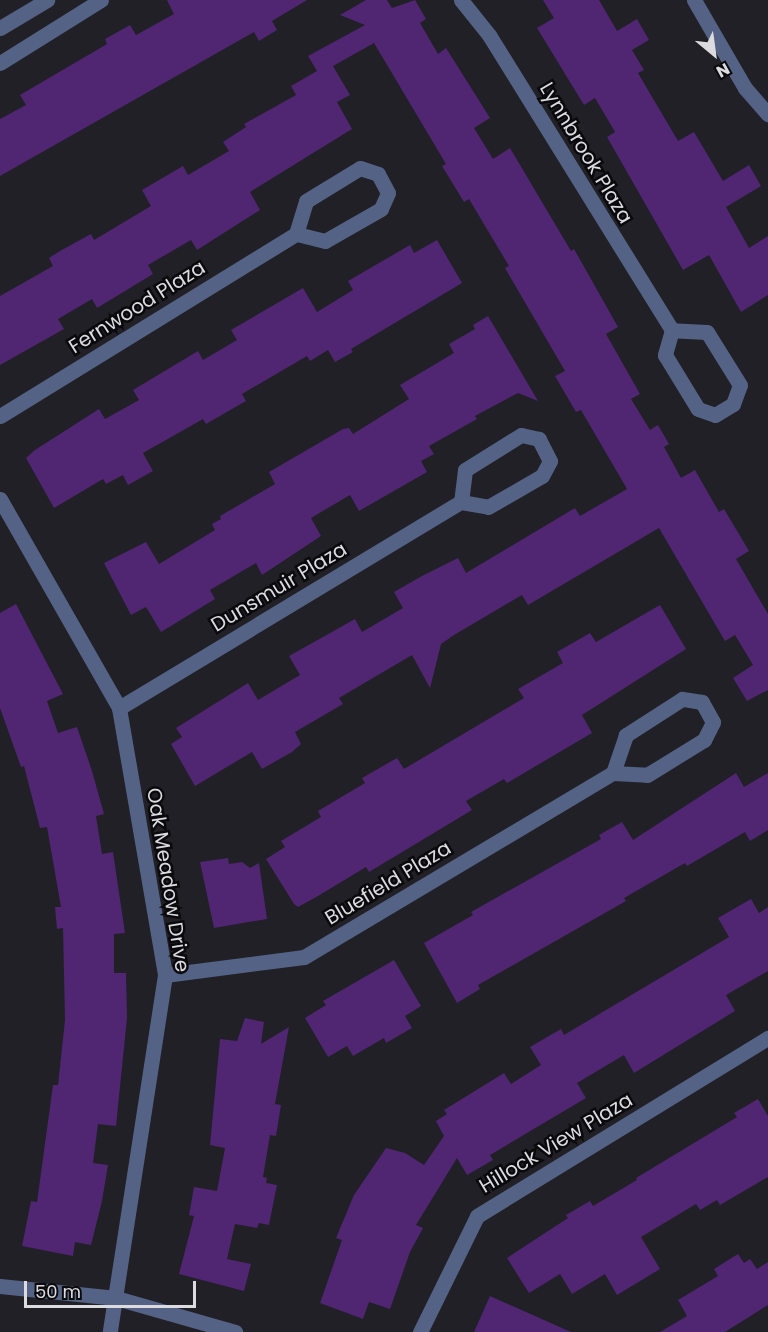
<!DOCTYPE html>
<style>
body{margin:0}
#map{position:relative;width:768px;height:1332px;overflow:hidden;background:#202026;font-family:Poppins,sans-serif}
div>[style]{position:absolute}
[style*='--x']{left:calc(var(--x)*1px);top:calc(var(--y)*1px);width:calc(var(--w)*1px);rotate:calc(var(--a)*1deg)}
.building>*{inset:0;background:#502572}
.street>*{height:15px;margin:-7.5px;padding:0 7.5px;transform-origin:7.5px;border-radius:7.5px;background:#546385}
span{translate:-50% -50%;white-space:nowrap;text-align:center;line-height:1.15;-webkit-text-stroke:5px #0a0a0d;paint-order:stroke}
.street-label{font-size:20px;color:#dcdbe0}
.north{position:absolute;left:684px;top:24px;width:60px;height:60px;-webkit-text-stroke:4px #0a0a0d;paint-order:stroke;rotate:151deg;font-size:16px;font-weight:700;line-height:24px;text-align:center;color:#dcdbe0}
.north::after{content:'';display:block;margin:auto;width:21px;height:27px;background:#dcdbe0;clip-path:polygon(50% 0,100% 100%,50% 72%,0 100%)}
.scale{position:absolute;left:24px;top:1281px;width:172px;height:27px;box-sizing:border-box;border:3px solid #dcdbe0;border-top:0;padding-left:8px;font-size:18px;line-height:21px;white-space:nowrap;color:#dcdbe0;-webkit-text-stroke:4px #0a0a0d;paint-order:stroke}
</style>
<div id="map">
<div class="building">
<div style="clip-path:polygon(167px 0,307px 0,272px 21px,277px 30px,259px 41px,254px 32px,0 176px,0 119px,26px 105px,20px 95px,107px 44px,105px 39px,130px 25px,136px 35px,174px 14px)"></div>
<div style="clip-path:polygon(366px 0,387px 0,392px 8px,415px 0,426px 19px,420px 23px,438px 54px,446px 48px,490px 118px,474px 128px,493px 159px,510px 148px,571px 251px,574px 249px,618px 327px,606px 334px,640px 394px,631px 399px,650px 430px,658px 425px,669px 444px,664px 447px,681px 478px,695px 470px,719px 512px,724px 509px,749px 551px,736px 559px,768px 614px,768px 690px,747px 701px,733px 678px,753px 665px,735px 635px,725px 641px,659px 528px,528px 605px,522px 595px,454px 635px,441px 644px,430px 688px,412px 655px,339px 698px,343px 704px,295px 732px,301px 744px,292px 752px,262px 769px,252px 752px,195px 786px,171px 744px,182px 737px,176px 728px,248px 683px,258px 700px,300px 675px,289px 656px,355px 619px,362px 632px,403px 608px,394px 592px,422px 576px,458px 558px,466px 573px,575px 508px,580px 516px,627px 489px,581px 410px,576px 412px,555px 376px,565px 371px,505px 268px,509px 266px,469px 199px,464px 202px,442px 166px,446px 164px,374px 43px,333px 66px,350px 95px,337px 102px,352px 129px,250px 192px,260px 210px,197px 250px,191px 240px,148px 265px,153px 274px,97px 308px,92px 299px,58px 319px,64px 329px,0 365px,0 296px,53px 266px,49px 258px,60px 251px,91px 234px,94px 240px,151px 206px,142px 190px,183px 166px,188px 175px,229px 151px,223px 142px,246px 127px,244px 124px,296px 95px,291px 86px,317px 71px,308px 56px,365px 25px,340px 15px)"></div>
<div style="clip-path:polygon(543px 0,599px 0,617px 31px,637px 19px,649px 40px,632px 50px,644px 70px,638px 73px,678px 141px,694px 132px,723px 181px,749px 165px,761px 186px,726px 207px,749px 248px,768px 236px,768px 295px,741px 312px,709px 255px,683px 270px,607px 137px,615px 132px,595px 98px,584px 105px,537px 28px,554px 18px)"></div>
<div style="clip-path:polygon(437px 240px,462px 283px,351px 349px,353px 352px,335px 362px,328px 350px,310px 361px,307px 356px,242px 394px,246px 401px,206px 424px,203px 419px,143px 453px,153px 471px,128px 485px,123px 475px,106px 484px,103px 479px,54px 508px,26px 458px,35px 450px,99px 409px,105px 419px,139px 400px,133px 390px,198px 351px,203px 360px,237px 340px,231px 330px,303px 288px,317px 312px,353px 290px,348px 281px,410px 245px,414px 253px)"></div>
<div style="clip-path:polygon(488px 316px,538px 401px,518px 393px,475px 416px,477px 419px,429px 446px,434px 454px,421px 461px,427px 472px,359px 511px,350px 495px,311px 518px,321px 536px,262px 575px,256px 563px,210px 590px,215px 599px,161px 632px,146px 607px,131px 615px,104px 563px,146px 542px,159px 564px,215px 530px,212px 524px,221px 519px,220px 516px,275px 484px,269px 472px,343px 429px,349px 428px,353px 434px,409px 399px,400px 385px,454px 353px,449px 344px,475px 329px,473px 325px)"></div>
<div style="clip-path:polygon(16px 604px,63px 694px,47px 701px,58px 733px,77px 727px,92px 771px,104px 814px,96px 816px,102px 854px,113px 852px,125px 933px,114px 934px,114px 973px,126px 973px,127px 1018px,116px 1126px,98px 1124px,93px 1163px,108px 1165px,102px 1201px,91px 1245px,75px 1242px,73px 1256px,22px 1246px,31px 1201px,37px 1202px,53px 1085px,58px 1085px,65px 1020px,63px 928px,57px 929px,55px 907px,61px 907px,47px 827px,40px 828px,24px 766px,21px 767px,0 708px,0 613px)"></div>
<div style="clip-path:polygon(660px 605px,686px 649px,582px 715px,592px 733px,507px 783px,504px 779px,466px 801px,472px 810px,369px 872px,366px 867px,318px 896px,298px 907px,294px 904px,266px 859px,285px 847px,281px 841px,321px 817px,318px 811px,365px 783px,362px 778px,397px 758px,404px 769px,524px 698px,518px 689px,563px 663px,557px 652px,590px 633px,596px 642px)"></div>
<div style="clip-path:polygon(736px 773px,744px 787px,768px 773px,768px 830px,750px 841px,745px 832px,687px 866px,685px 863px,624px 898px,626px 901px,478px 985px,480px 989px,457px 1003px,424px 943px,473px 915px,471px 912px,601px 839px,599px 835px,622px 822px,633px 840px)"></div>
<div style="clip-path:polygon(228px 858px,229px 864px,242px 862px,250px 868px,259px 863px,267px 919px,214px 928px,200px 862px)"></div>
<div style="clip-path:polygon(751px 899px,759px 913px,768px 907px,768px 971px,726px 995px,735px 1011px,634px 1073px,624px 1055px,577px 1083px,586px 1098px,490px 1155px,493px 1160px,467px 1175px,457px 1158px,416px 1225px,423px 1228px,410px 1252px,390px 1309px,369px 1302px,363px 1319px,320px 1303px,342px 1240px,336px 1238px,354px 1195px,386px 1148px,405px 1153px,424px 1165px,444px 1136px,436px 1121px,447px 1114px,444px 1110px,504px 1073px,511px 1084px,541px 1065px,530px 1047px,561px 1029px,564px 1035px,729px 937px,718px 918px)"></div>
<div style="clip-path:polygon(394px 960px,421px 1006px,405px 1016px,412px 1028px,386px 1043px,384px 1038px,353px 1056px,347px 1046px,328px 1057px,305px 1018px,326px 1005px,323px 1001px)"></div>
<div style="clip-path:polygon(245px 1018px,264px 1022px,261px 1044px,289px 1027px,275px 1104px,281px 1105px,276px 1136px,270px 1135px,263px 1177px,267px 1178px,266px 1183px,277px 1185px,269px 1225px,259px 1223px,257px 1228px,235px 1224px,227px 1259px,251px 1264px,244px 1291px,179px 1274px,194px 1216px,189px 1215px,194px 1187px,217px 1191px,225px 1148px,210px 1145px,220px 1039px,237px 1041px)"></div>
<div style="clip-path:polygon(758px 1099px,768px 1116px,768px 1177px,720px 1205px,717px 1200px,700px 1210px,696px 1204px,641px 1237px,660px 1269px,617px 1295px,605px 1274px,572px 1294px,560px 1274px,529px 1293px,507px 1258px,568px 1218px,566px 1215px,590px 1201px,593px 1206px,637px 1180px,636px 1178px,737px 1117px,734px 1113px)"></div>
<div style="clip-path:polygon(738px 1254px,744px 1263px,750px 1259px,757px 1269px,768px 1262px,768px 1305px,725px 1332px,660px 1332px,687px 1316px,678px 1300px,718px 1276px,714px 1269px)"></div>
<div style="clip-path:polygon(490px 1296px,571px 1332px,474px 1332px)"></div>
</div>
<div class="street">
<div style="--x:461;--y:0;--w:45;--a:51.3"></div>
<div style="--x:489;--y:35;--w:347;--a:58.2"></div>
<div style="--x:672;--y:330;--w:26;--a:106"></div>
<div style="--x:665;--y:355;--w:63;--a:58.6"></div>
<div style="--x:698;--y:409;--w:18;--a:19"></div>
<div style="--x:715;--y:415;--w:21;--a:-31"></div>
<div style="--x:733;--y:404;--w:20;--a:-70"></div>
<div style="--x:740;--y:385;--w:62;--a:-121.9"></div>
<div style="--x:707;--y:332;--w:35;--a:-177"></div>
<div style="--x:694;--y:0;--w:102;--a:59.9"></div>
<div style="--x:745;--y:88;--w:35;--a:49"></div>
<div style="--x:0;--y:28;--w:55;--a:-30.8"></div>
<div style="--x:0;--y:63;--w:119;--a:-32"></div>
<div style="--x:0;--y:416;--w:347;--a:-31.6"></div>
<div style="--x:296;--y:234;--w:34;--a:-73"></div>
<div style="--x:306;--y:201;--w:63;--a:-31.4"></div>
<div style="--x:360;--y:168;--w:19;--a:18"></div>
<div style="--x:378;--y:174;--w:21;--a:62"></div>
<div style="--x:388;--y:193;--w:17;--a:114"></div>
<div style="--x:381;--y:209;--w:64;--a:150.3"></div>
<div style="--x:325;--y:241;--w:30;--a:-166"></div>
<div style="--x:0;--y:499;--w:241;--a:60.3"></div>
<div style="--x:119;--y:708;--w:271;--a:80.2"></div>
<div style="--x:165;--y:975;--w:361;--a:98.8"></div>
<div style="--x:119;--y:708;--w:399;--a:-31.1"></div>
<div style="--x:461;--y:502;--w:27;--a:10"></div>
<div style="--x:488;--y:507;--w:62;--a:-29.9"></div>
<div style="--x:542;--y:476;--w:17;--a:-62"></div>
<div style="--x:550;--y:461;--w:25;--a:-117"></div>
<div style="--x:539;--y:439;--w:18;--a:-167"></div>
<div style="--x:521;--y:435;--w:66;--a:148"></div>
<div style="--x:465;--y:470;--w:32;--a:97"></div>
<div style="--x:165;--y:975;--w:140;--a:-7.4"></div>
<div style="--x:304;--y:957;--w:360;--a:-30.8"></div>
<div style="--x:613;--y:773;--w:34;--a:3"></div>
<div style="--x:647;--y:775;--w:67;--a:-31.6"></div>
<div style="--x:704;--y:740;--w:20;--a:-63"></div>
<div style="--x:713;--y:722;--w:23;--a:-119"></div>
<div style="--x:702;--y:702;--w:20;--a:-171"></div>
<div style="--x:682;--y:699;--w:67;--a:147.3"></div>
<div style="--x:626;--y:735;--w:40;--a:108.9"></div>
<div style="--x:0;--y:1286;--w:117;--a:5.9"></div>
<div style="--x:116;--y:1298;--w:124;--a:15.9"></div>
<div style="--x:420;--y:1332;--w:129;--a:-63.8"></div>
<div style="--x:477;--y:1216;--w:341;--a:-31.5"></div>
</div>
<div class="street-label">
<span style="left:586px;top:153px;rotate:59deg">Lynnbrook Plaza</span>
<span style="left:137px;top:307px;rotate:-32deg">Fernwood Plaza</span>
<span style="left:279px;top:587px;rotate:-31deg">Dunsmuir Plaza</span>
<span style="left:168px;top:880px;rotate:81deg">Oak Meadow Drive</span>
<span style="left:388px;top:883px;rotate:-31deg">Bluefield Plaza</span>
<span style="left:556px;top:1143px;rotate:-31deg">Hillock View Plaza</span>
</div>
<div class="north">N</div>
<div class="scale">50 m</div>
</div>
